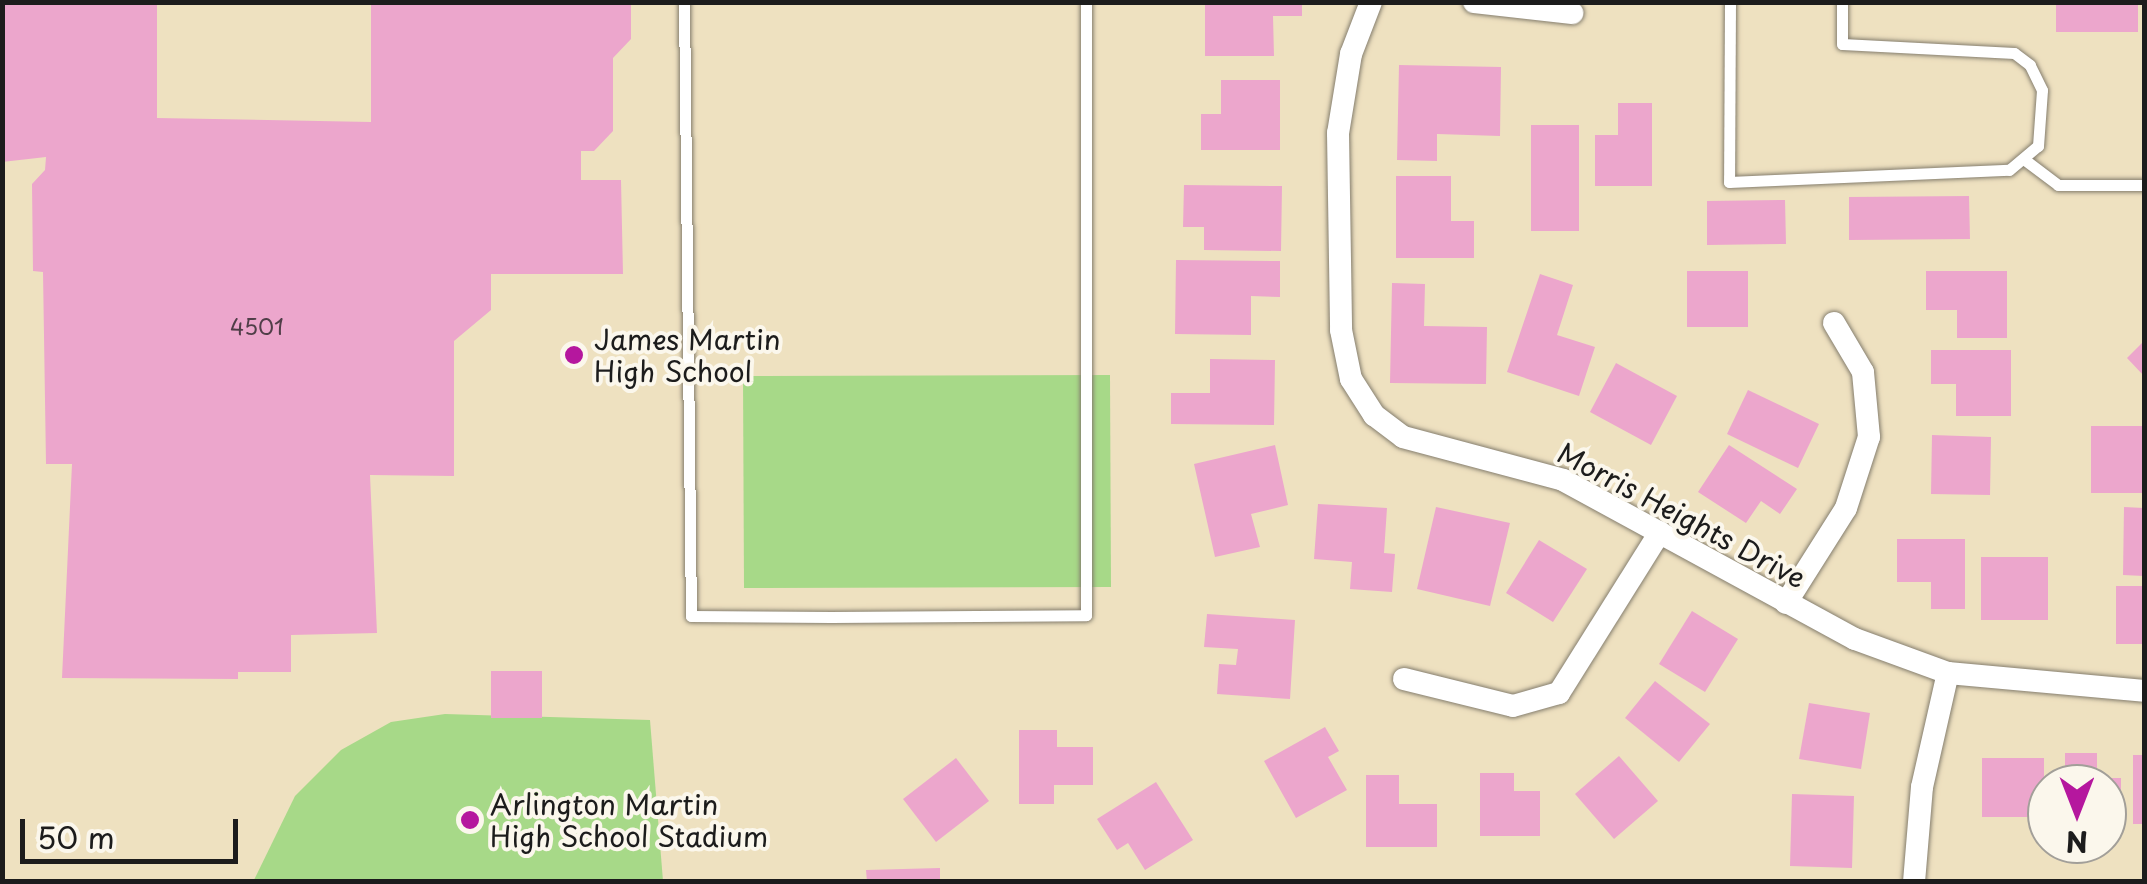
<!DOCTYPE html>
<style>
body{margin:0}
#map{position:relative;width:2147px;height:884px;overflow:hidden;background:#eee1c0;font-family:"Playpen Sans",sans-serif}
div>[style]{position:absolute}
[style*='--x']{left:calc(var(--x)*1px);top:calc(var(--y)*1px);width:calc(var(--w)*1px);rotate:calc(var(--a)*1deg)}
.green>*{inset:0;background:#a7d988}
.building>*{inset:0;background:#eca6cc}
.roads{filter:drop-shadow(0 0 2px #857e6e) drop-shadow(0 0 2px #857e6e)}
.lane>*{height:11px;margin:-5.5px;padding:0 5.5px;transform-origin:5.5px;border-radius:5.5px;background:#fff}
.street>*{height:22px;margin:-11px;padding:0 11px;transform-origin:11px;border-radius:11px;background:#fff}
.dots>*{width:28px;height:28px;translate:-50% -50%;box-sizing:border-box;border:5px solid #fbf7ec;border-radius:50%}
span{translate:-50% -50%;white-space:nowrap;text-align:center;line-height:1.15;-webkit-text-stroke:8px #fbf7ec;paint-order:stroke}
.number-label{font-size:22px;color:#503e48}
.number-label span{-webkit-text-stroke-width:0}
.poi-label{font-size:28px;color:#1c1c1c}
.left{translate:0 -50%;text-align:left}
.street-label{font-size:28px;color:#1c1c1c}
.frame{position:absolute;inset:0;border:5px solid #1c1c1c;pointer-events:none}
.north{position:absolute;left:2027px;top:764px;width:100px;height:100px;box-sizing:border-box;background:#fbf7ec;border:2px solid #a29f99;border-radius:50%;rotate:180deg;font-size:28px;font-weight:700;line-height:40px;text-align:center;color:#1c1c1c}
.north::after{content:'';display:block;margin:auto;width:35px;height:45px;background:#b5179e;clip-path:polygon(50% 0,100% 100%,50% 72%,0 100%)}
.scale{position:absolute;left:20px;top:819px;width:218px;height:45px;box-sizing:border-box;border:5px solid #1c1c1c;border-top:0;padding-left:12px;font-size:30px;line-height:35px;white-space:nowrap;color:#1c1c1c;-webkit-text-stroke:8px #fbf7ec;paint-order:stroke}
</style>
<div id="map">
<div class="green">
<div style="clip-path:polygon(1110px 375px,1111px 587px,744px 588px,743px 376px)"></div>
<div style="clip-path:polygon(445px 714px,650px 720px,663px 881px,253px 882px,295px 796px,341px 750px,391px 722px)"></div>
</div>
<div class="building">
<div style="clip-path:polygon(2px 2px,157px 2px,157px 118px,371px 122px,371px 2px,631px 2px,631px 39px,613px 58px,613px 131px,594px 151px,581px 151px,581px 180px,621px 180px,623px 274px,491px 274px,491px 310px,454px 341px,454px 476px,370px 475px,377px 633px,291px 635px,291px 672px,238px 672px,238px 679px,62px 678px,72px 464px,46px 464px,43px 272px,33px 271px,32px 184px,45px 170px,46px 157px,2px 162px)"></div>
<div style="clip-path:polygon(1205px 2px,1302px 2px,1302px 16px,1273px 16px,1274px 56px,1205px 56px)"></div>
<div style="clip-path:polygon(2056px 2px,2138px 2px,2138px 32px,2056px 32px)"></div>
<div style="clip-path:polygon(1399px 65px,1501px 67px,1500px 136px,1437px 134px,1437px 161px,1397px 160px)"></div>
<div style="clip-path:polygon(1221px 80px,1280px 80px,1280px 150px,1201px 150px,1201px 114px,1221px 114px)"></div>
<div style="clip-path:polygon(1618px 103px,1652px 103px,1652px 186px,1595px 186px,1595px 135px,1618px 135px)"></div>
<div style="clip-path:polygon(1531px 125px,1579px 125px,1579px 231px,1531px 231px)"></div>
<div style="clip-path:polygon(1396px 176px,1451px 176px,1451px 221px,1474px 221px,1474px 258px,1396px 258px)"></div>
<div style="clip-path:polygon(1184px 185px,1282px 186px,1281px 251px,1204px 250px,1204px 227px,1183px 227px)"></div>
<div style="clip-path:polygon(1969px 196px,1970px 239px,1849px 240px,1849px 197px)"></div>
<div style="clip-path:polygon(1785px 200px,1786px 244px,1707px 245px,1707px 201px)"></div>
<div style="clip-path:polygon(1176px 260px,1280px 261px,1280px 297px,1251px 296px,1251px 335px,1175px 334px)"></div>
<div style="clip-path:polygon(1687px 271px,1748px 271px,1748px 327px,1687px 327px)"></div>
<div style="clip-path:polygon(1926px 271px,2007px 271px,2007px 338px,1957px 338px,1957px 310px,1926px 310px)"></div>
<div style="clip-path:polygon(1540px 274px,1573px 285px,1557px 335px,1595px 347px,1579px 396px,1507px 372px)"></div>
<div style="clip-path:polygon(1392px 283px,1425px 284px,1424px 326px,1487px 327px,1486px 384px,1390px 383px)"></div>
<div style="clip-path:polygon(2144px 341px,2144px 376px,2127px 358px)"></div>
<div style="clip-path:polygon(1931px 350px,2011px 350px,2011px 416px,1956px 416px,1956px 384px,1931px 384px)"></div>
<div style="clip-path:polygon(1210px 359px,1275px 360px,1274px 425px,1171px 424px,1171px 393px,1210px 393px)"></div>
<div style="clip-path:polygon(1616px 363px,1677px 396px,1651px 445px,1590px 412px)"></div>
<div style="clip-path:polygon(1748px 390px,1819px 424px,1798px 468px,1727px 434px)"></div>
<div style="clip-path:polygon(2091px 426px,2144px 426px,2144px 493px,2091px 493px)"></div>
<div style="clip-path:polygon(1932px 435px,1991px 437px,1990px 495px,1931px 494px)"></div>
<div style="clip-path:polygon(1275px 445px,1288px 505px,1251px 514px,1260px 547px,1215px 557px,1194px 464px)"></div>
<div style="clip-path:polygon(1729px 445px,1797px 489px,1780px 514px,1761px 501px,1746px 523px,1698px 492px)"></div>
<div style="clip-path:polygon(1318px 504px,1387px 508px,1384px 553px,1395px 554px,1392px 592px,1350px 589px,1352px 562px,1314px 559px)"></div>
<div style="clip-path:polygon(1436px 507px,1510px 523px,1490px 606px,1417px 589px)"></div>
<div style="clip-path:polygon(2124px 507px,2144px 508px,2144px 576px,2123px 575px)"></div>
<div style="clip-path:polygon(1897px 539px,1965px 539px,1965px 609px,1931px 609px,1931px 582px,1897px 582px)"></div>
<div style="clip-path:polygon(1539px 540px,1587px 569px,1553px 622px,1506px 593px)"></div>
<div style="clip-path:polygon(1981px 557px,2048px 557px,2048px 620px,1981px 620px)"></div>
<div style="clip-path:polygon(2116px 586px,2144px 586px,2144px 644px,2116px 644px)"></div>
<div style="clip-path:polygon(1692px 611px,1738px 639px,1705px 692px,1659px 664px)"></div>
<div style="clip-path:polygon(1207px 614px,1295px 620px,1290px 699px,1217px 694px,1219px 664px,1236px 665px,1238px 649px,1204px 647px)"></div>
<div style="clip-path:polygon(491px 671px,542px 671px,542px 718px,491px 718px)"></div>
<div style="clip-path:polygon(1655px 681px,1710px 724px,1679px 762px,1625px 718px)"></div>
<div style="clip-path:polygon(1809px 703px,1870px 713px,1861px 769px,1799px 759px)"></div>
<div style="clip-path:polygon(1325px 727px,1339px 751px,1328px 757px,1347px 790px,1296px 818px,1264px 761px)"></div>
<div style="clip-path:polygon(1019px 730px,1057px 730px,1057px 747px,1093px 747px,1093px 785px,1054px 785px,1054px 804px,1019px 804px)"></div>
<div style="clip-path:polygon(2065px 753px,2097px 753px,2097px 778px,2121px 778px,2121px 829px,2107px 829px,2107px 784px,2065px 784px)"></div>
<div style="clip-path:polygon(2133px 755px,2144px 755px,2144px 824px,2133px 824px)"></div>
<div style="clip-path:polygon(1619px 756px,1658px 801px,1614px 839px,1575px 794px)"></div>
<div style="clip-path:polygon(956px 758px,989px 801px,936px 842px,903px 799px)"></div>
<div style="clip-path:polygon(1982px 758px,2044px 758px,2044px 817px,1982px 817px)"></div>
<div style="clip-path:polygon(1480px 773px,1514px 773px,1514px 791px,1540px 791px,1540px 836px,1480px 836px)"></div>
<div style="clip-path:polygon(1366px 775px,1399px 775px,1399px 804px,1437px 804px,1437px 847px,1366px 847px)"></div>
<div style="clip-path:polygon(1156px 782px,1193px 840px,1145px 870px,1128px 843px,1117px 850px,1097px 819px)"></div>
<div style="clip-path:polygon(1792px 794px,1854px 796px,1852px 868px,1790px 866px)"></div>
<div style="clip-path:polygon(940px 868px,940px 882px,867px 882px,866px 870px)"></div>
</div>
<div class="roads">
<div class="lane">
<div style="--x:684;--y:2;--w:614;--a:89.35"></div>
<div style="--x:691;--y:616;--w:140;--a:0.4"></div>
<div style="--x:831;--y:617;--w:255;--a:-0.4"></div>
<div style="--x:1086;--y:615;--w:613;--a:-90"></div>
<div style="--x:1730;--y:2;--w:180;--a:90.3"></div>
<div style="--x:1729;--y:182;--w:280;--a:-2.5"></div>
<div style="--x:2009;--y:170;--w:38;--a:-40"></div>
<div style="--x:2038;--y:146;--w:56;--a:-85.9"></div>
<div style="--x:2042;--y:90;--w:28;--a:-116"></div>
<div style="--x:2030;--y:65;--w:20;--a:-143"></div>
<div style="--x:2014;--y:53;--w:172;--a:-177"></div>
<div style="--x:1842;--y:44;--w:42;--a:-90"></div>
<div style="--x:2025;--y:160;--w:41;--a:37.1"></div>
<div style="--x:2058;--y:185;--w:86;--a:0"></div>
</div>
<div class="street">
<div style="--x:1371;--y:2;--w:56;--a:111"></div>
<div style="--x:1351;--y:54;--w:80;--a:99.3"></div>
<div style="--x:1338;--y:133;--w:197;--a:89.1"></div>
<div style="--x:1341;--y:330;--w:50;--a:78.5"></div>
<div style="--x:1351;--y:379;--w:43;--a:57.4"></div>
<div style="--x:1374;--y:415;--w:36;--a:37"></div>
<div style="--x:1403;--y:437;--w:166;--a:15"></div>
<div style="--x:1563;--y:480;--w:332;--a:28.6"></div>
<div style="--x:1855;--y:639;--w:99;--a:20.1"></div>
<div style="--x:1948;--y:673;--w:197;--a:5.2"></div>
<div style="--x:1474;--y:2;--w:99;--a:6.4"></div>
<div style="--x:1786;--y:603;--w:112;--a:-57.7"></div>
<div style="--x:1846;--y:508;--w:75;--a:-72.1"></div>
<div style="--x:1869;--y:437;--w:65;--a:-95.3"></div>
<div style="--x:1863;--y:372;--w:57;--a:-120.6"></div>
<div style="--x:1404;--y:679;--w:112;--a:13.9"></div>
<div style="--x:1513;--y:706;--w:48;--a:-15.8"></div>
<div style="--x:1559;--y:693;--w:190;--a:-57.9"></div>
<div style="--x:1914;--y:882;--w:95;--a:-85.2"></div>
<div style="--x:1922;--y:787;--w:117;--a:-77.2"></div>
</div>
</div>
<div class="dots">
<div style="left:574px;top:355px;background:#b5179e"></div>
<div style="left:470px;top:820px;background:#b5179e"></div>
</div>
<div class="number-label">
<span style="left:257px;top:326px">4501</span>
</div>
<div class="poi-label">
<span class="left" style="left:594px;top:355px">James Martin<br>High School</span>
<span class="left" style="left:490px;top:820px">Arlington Martin<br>High School Stadium</span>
</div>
<div class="street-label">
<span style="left:1682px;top:515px;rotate:28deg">Morris Heights Drive</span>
</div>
<div class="frame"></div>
<div class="north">N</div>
<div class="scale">50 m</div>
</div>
